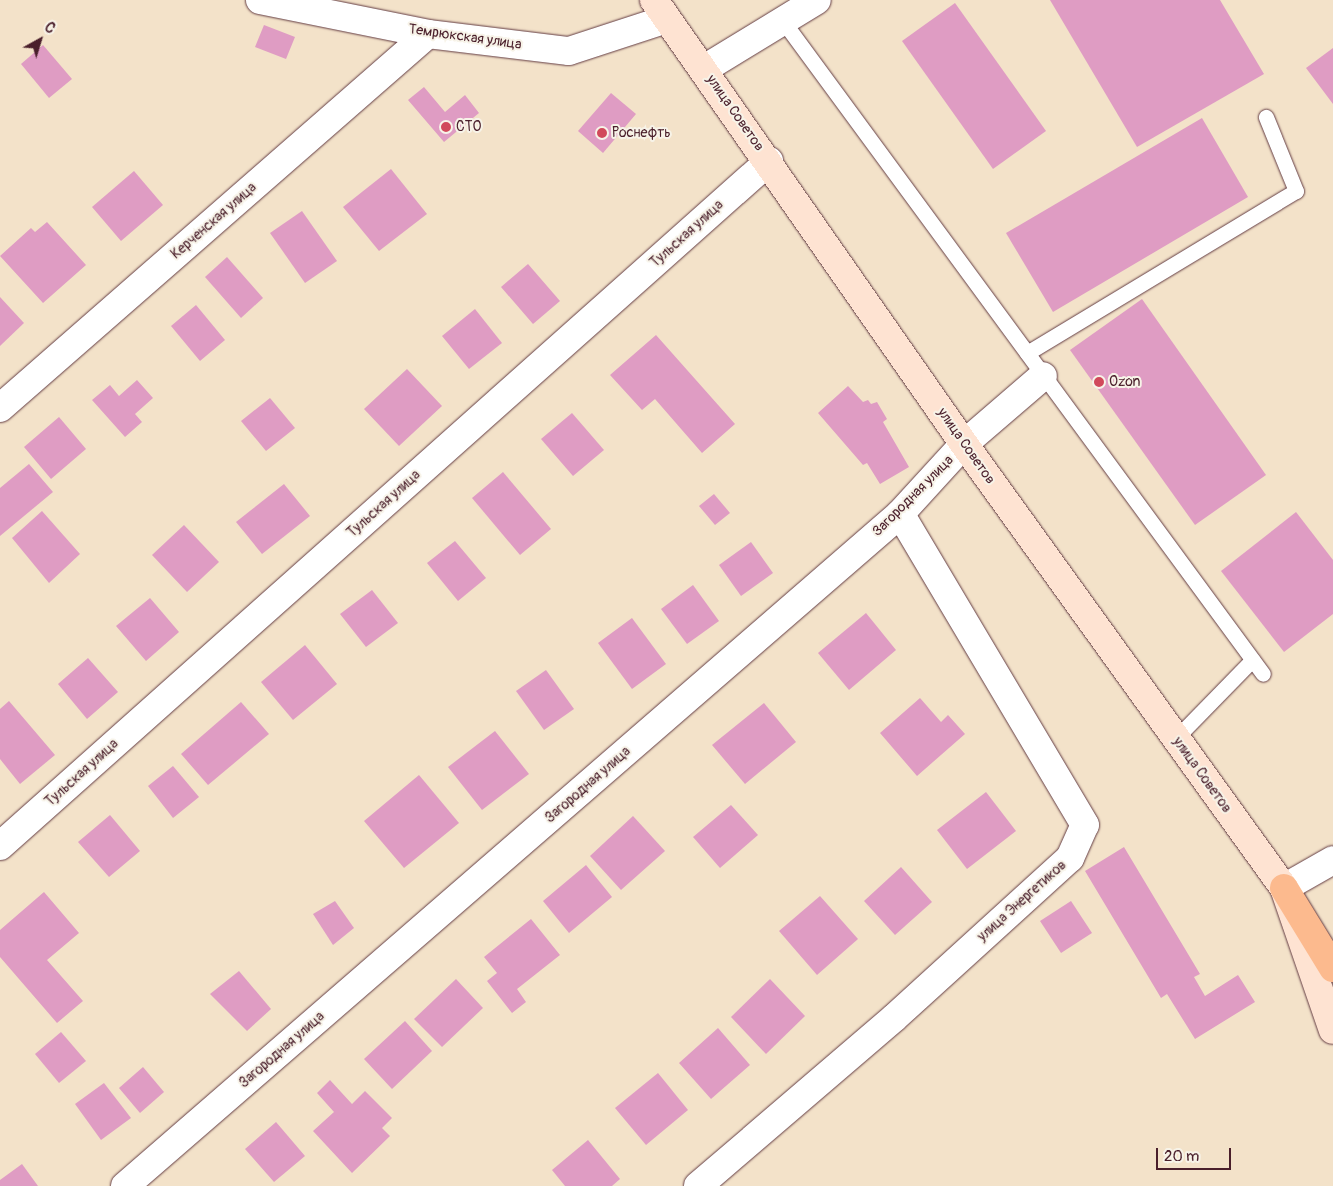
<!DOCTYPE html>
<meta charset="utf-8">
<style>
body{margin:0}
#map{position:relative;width:1333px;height:1186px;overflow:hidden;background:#f3e2c9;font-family:Pangolin,sans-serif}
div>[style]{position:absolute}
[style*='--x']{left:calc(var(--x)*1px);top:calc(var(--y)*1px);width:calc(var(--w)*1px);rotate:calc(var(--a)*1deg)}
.building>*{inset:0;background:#df9cc3}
.roads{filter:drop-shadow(0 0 1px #633c43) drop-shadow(0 0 1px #633c43)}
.lane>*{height:15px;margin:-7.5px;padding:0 7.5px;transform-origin:7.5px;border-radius:7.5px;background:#fff}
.street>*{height:28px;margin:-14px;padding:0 14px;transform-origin:14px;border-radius:14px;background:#fff}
.secondary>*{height:28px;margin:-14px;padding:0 14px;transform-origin:14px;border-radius:14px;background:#fee3d2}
.highway>*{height:28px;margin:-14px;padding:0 14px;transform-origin:14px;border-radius:14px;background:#fcba8e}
.dots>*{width:14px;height:14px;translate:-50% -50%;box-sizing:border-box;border:2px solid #f7f3e8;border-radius:50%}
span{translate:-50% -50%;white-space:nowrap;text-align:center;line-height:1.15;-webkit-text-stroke:4px #f7f3e8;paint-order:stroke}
.street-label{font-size:14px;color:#4a1f2b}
.poi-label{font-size:14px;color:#4a1f2b}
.left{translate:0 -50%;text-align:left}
.north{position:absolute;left:15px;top:15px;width:50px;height:50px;-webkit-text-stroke:4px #f7f3e8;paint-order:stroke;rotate:39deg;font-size:14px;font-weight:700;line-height:20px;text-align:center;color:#4a1f2b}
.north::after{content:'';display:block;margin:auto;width:18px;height:22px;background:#4a1f2b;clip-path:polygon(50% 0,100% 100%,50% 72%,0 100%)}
.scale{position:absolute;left:1156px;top:1148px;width:75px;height:22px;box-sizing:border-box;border:2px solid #4a1f2b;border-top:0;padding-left:6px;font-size:15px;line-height:18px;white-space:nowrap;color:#4a1f2b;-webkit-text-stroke:4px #f7f3e8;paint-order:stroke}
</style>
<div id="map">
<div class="building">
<div style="clip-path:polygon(1050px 0,1220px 0,1264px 74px,1137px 147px)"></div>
<div style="clip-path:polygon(955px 3px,1046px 131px,993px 169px,902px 41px)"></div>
<div style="clip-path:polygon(264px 25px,295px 37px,286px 59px,255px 47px)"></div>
<div style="clip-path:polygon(43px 45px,72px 79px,49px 98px,21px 64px)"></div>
<div style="clip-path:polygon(1333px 48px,1333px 104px,1306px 68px)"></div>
<div style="clip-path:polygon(424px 87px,445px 112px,465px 95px,479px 113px,444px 142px,408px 100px)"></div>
<div style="clip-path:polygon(611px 93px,636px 114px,603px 153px,578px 131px)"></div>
<div style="clip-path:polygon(1202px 118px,1248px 197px,1053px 312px,1006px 233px)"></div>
<div style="clip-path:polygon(391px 169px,427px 214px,379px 251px,343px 207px)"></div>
<div style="clip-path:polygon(134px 171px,163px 205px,121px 241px,92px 207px)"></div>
<div style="clip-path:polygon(302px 211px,337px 261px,305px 283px,270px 233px)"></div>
<div style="clip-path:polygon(47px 222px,86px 265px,43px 303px,0 256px,31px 228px,35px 232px)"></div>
<div style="clip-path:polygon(227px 257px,263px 298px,241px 318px,205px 277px)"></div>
<div style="clip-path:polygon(528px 264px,560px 301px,533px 324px,501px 287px)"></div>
<div style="clip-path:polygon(0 297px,24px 323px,0 346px)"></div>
<div style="clip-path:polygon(1142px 299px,1266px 475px,1195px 525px,1070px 350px)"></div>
<div style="clip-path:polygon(196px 305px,225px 340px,200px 361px,171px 326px)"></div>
<div style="clip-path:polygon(475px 309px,502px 343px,469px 369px,442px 336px)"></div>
<div style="clip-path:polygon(656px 335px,735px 424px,702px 453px,655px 399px,642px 410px,610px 375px)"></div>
<div style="clip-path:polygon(407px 369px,442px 406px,399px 446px,364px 409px)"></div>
<div style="clip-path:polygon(137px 380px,153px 398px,135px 414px,142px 422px,125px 437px,92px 400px,110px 385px,119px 396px)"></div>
<div style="clip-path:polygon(848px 386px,863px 402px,868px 400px,871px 404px,877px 402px,887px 419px,883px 422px,909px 467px,880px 484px,867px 463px,863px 465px,818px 413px)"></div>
<div style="clip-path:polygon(270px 398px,295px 428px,266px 451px,241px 421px)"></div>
<div style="clip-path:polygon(572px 413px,604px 450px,573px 476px,541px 439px)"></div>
<div style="clip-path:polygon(59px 417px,86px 449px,51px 479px,24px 447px)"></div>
<div style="clip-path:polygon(29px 464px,53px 492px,0 536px,0 488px)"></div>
<div style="clip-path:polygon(503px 472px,551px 529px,520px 555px,472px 498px)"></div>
<div style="clip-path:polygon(284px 484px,310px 516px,262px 554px,236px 522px)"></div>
<div style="clip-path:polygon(714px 494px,730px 513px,715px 525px,699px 506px)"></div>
<div style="clip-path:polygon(42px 511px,80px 554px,49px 583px,12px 538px)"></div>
<div style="clip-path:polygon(1296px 512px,1333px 560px,1333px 614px,1284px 652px,1221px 571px)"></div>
<div style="clip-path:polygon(184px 525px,219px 562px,187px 592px,152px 555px)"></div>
<div style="clip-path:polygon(455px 541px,486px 578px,458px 601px,427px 563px)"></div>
<div style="clip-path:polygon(751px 542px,773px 573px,741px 596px,719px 565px)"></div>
<div style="clip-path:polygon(693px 585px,719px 621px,687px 644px,661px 609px)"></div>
<div style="clip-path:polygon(372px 590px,398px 623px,366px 647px,340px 614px)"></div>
<div style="clip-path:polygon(150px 598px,179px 632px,146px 661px,116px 626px)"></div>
<div style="clip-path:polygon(866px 613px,896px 650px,849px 690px,818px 653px)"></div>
<div style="clip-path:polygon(632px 618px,666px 664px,632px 689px,598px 643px)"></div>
<div style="clip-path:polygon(305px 645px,337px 684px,293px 720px,261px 682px)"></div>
<div style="clip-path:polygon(88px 658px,118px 692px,87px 719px,58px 684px)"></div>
<div style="clip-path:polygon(546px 670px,574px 709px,544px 730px,516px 691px)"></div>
<div style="clip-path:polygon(920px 698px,941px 722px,948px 715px,965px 734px,917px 776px,880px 733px)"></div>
<div style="clip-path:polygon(9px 701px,55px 755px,20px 784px,0 759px,0 709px)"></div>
<div style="clip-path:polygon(241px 702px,269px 734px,208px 785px,181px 754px)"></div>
<div style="clip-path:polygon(764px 703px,796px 742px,745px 784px,712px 745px)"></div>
<div style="clip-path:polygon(495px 731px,529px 774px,482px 810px,448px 767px)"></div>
<div style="clip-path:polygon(173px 766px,199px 797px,173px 818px,148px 786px)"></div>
<div style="clip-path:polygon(419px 775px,459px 823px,404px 868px,364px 821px)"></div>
<div style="clip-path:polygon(986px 792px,1016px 831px,967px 869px,937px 830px)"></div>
<div style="clip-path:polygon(731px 805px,758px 835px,720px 868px,693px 837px)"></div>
<div style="clip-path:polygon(110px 815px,140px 851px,109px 877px,78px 842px)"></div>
<div style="clip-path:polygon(633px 816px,665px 851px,621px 890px,590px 856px)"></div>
<div style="clip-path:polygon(1124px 847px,1200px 974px,1194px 977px,1205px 996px,1238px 975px,1255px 1002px,1195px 1039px,1167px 994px,1161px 998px,1085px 871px)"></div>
<div style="clip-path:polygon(586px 865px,612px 897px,569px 933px,543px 901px)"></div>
<div style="clip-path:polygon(901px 867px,932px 902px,895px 935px,864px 901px)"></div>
<div style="clip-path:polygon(44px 892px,79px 933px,47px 960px,83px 1001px,57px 1023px,0 957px,0 930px)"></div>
<div style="clip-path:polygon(820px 896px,858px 939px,817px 975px,779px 931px)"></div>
<div style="clip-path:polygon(335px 901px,354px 928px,333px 945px,313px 914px)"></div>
<div style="clip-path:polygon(1071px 901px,1092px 933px,1061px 953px,1040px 921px)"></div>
<div style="clip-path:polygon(531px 919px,560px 955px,517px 989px,526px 1002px,512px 1013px,487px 981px,497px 973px,484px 957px)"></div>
<div style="clip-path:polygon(239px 971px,271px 1009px,247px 1031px,210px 994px)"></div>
<div style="clip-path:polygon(456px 979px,483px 1008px,442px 1047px,414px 1019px)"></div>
<div style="clip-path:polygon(770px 979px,805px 1016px,766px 1054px,731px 1017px)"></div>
<div style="clip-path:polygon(405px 1021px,432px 1051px,392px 1089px,364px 1059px)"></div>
<div style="clip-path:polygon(718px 1028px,750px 1065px,711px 1099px,679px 1063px)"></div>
<div style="clip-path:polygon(61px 1032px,86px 1061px,59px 1083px,35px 1054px)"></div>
<div style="clip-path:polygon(143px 1067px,164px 1092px,140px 1113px,119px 1088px)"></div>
<div style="clip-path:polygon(658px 1073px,688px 1110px,646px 1145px,615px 1108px)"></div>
<div style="clip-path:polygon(330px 1080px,352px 1104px,365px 1091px,392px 1118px,382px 1128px,390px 1136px,352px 1173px,313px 1131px,334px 1112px,317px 1093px)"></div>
<div style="clip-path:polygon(104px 1083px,131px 1118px,101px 1140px,75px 1104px)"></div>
<div style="clip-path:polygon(276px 1122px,305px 1156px,274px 1182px,245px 1149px)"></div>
<div style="clip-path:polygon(588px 1140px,620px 1179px,612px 1186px,565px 1186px,552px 1170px)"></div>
<div style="clip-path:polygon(22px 1164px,38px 1186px,0 1186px,0 1180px)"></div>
</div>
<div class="roads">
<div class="lane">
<div style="--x:783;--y:21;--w:810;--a:53.68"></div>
<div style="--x:1027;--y:353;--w:314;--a:-31.1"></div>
<div style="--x:1296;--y:191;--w:80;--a:-112.1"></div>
<div style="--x:1176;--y:738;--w:109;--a:-45.7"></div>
</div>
<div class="street">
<div style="--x:260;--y:0;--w:171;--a:11.4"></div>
<div style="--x:428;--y:34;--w:142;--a:6.9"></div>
<div style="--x:569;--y:51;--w:103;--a:-18.1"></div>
<div style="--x:704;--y:69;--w:132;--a:-31.4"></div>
<div style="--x:0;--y:408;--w:568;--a:-41.15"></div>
<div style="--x:0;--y:846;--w:1030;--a:-41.69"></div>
<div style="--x:1284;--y:888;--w:56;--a:-29.7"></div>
<div style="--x:125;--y:1186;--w:1026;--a:-40.93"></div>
<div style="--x:900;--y:514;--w:95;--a:-47.6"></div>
<div style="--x:964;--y:444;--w:104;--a:-40.7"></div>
<div style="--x:698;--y:1186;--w:258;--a:-40.6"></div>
<div style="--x:894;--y:1018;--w:238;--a:-42.3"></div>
<div style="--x:1070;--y:858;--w:36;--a:-66"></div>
<div style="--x:1085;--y:825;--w:362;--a:-120.7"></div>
</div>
<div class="secondary">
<div style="--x:654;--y:0;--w:542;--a:55.08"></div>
<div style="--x:964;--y:444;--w:547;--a:54.22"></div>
<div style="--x:1284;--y:888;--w:150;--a:71"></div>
</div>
<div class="highway">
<div style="--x:1284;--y:888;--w:94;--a:58.5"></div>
</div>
</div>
<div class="dots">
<div style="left:446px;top:127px;background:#d1495b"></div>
<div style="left:602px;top:133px;background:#d1495b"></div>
<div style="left:1099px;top:382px;background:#d1495b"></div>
</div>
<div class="street-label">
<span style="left:465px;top:37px;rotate:8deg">Темрюкская улица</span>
<span style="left:735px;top:113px;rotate:55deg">улица Советов</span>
<span style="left:214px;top:221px;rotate:-41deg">Керченская улица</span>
<span style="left:687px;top:234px;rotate:-42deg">Тульская улица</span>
<span style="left:966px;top:446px;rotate:55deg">улица Советов</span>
<span style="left:913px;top:496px;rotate:-45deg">Загородная улица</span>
<span style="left:384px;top:504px;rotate:-42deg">Тульская улица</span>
<span style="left:82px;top:773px;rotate:-42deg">Тульская улица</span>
<span style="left:1202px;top:775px;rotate:54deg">улица Советов</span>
<span style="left:588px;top:785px;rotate:-41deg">Загородная улица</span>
<span style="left:1022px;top:901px;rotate:-42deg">улица Энергетиков</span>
<span style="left:282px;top:1050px;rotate:-41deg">Загородная улица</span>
</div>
<div class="poi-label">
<span class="left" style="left:456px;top:127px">СТО</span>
<span class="left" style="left:612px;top:133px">Роснефть</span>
<span class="left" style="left:1109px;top:382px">Ozon</span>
</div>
<div class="north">С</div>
<div class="scale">20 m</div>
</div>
